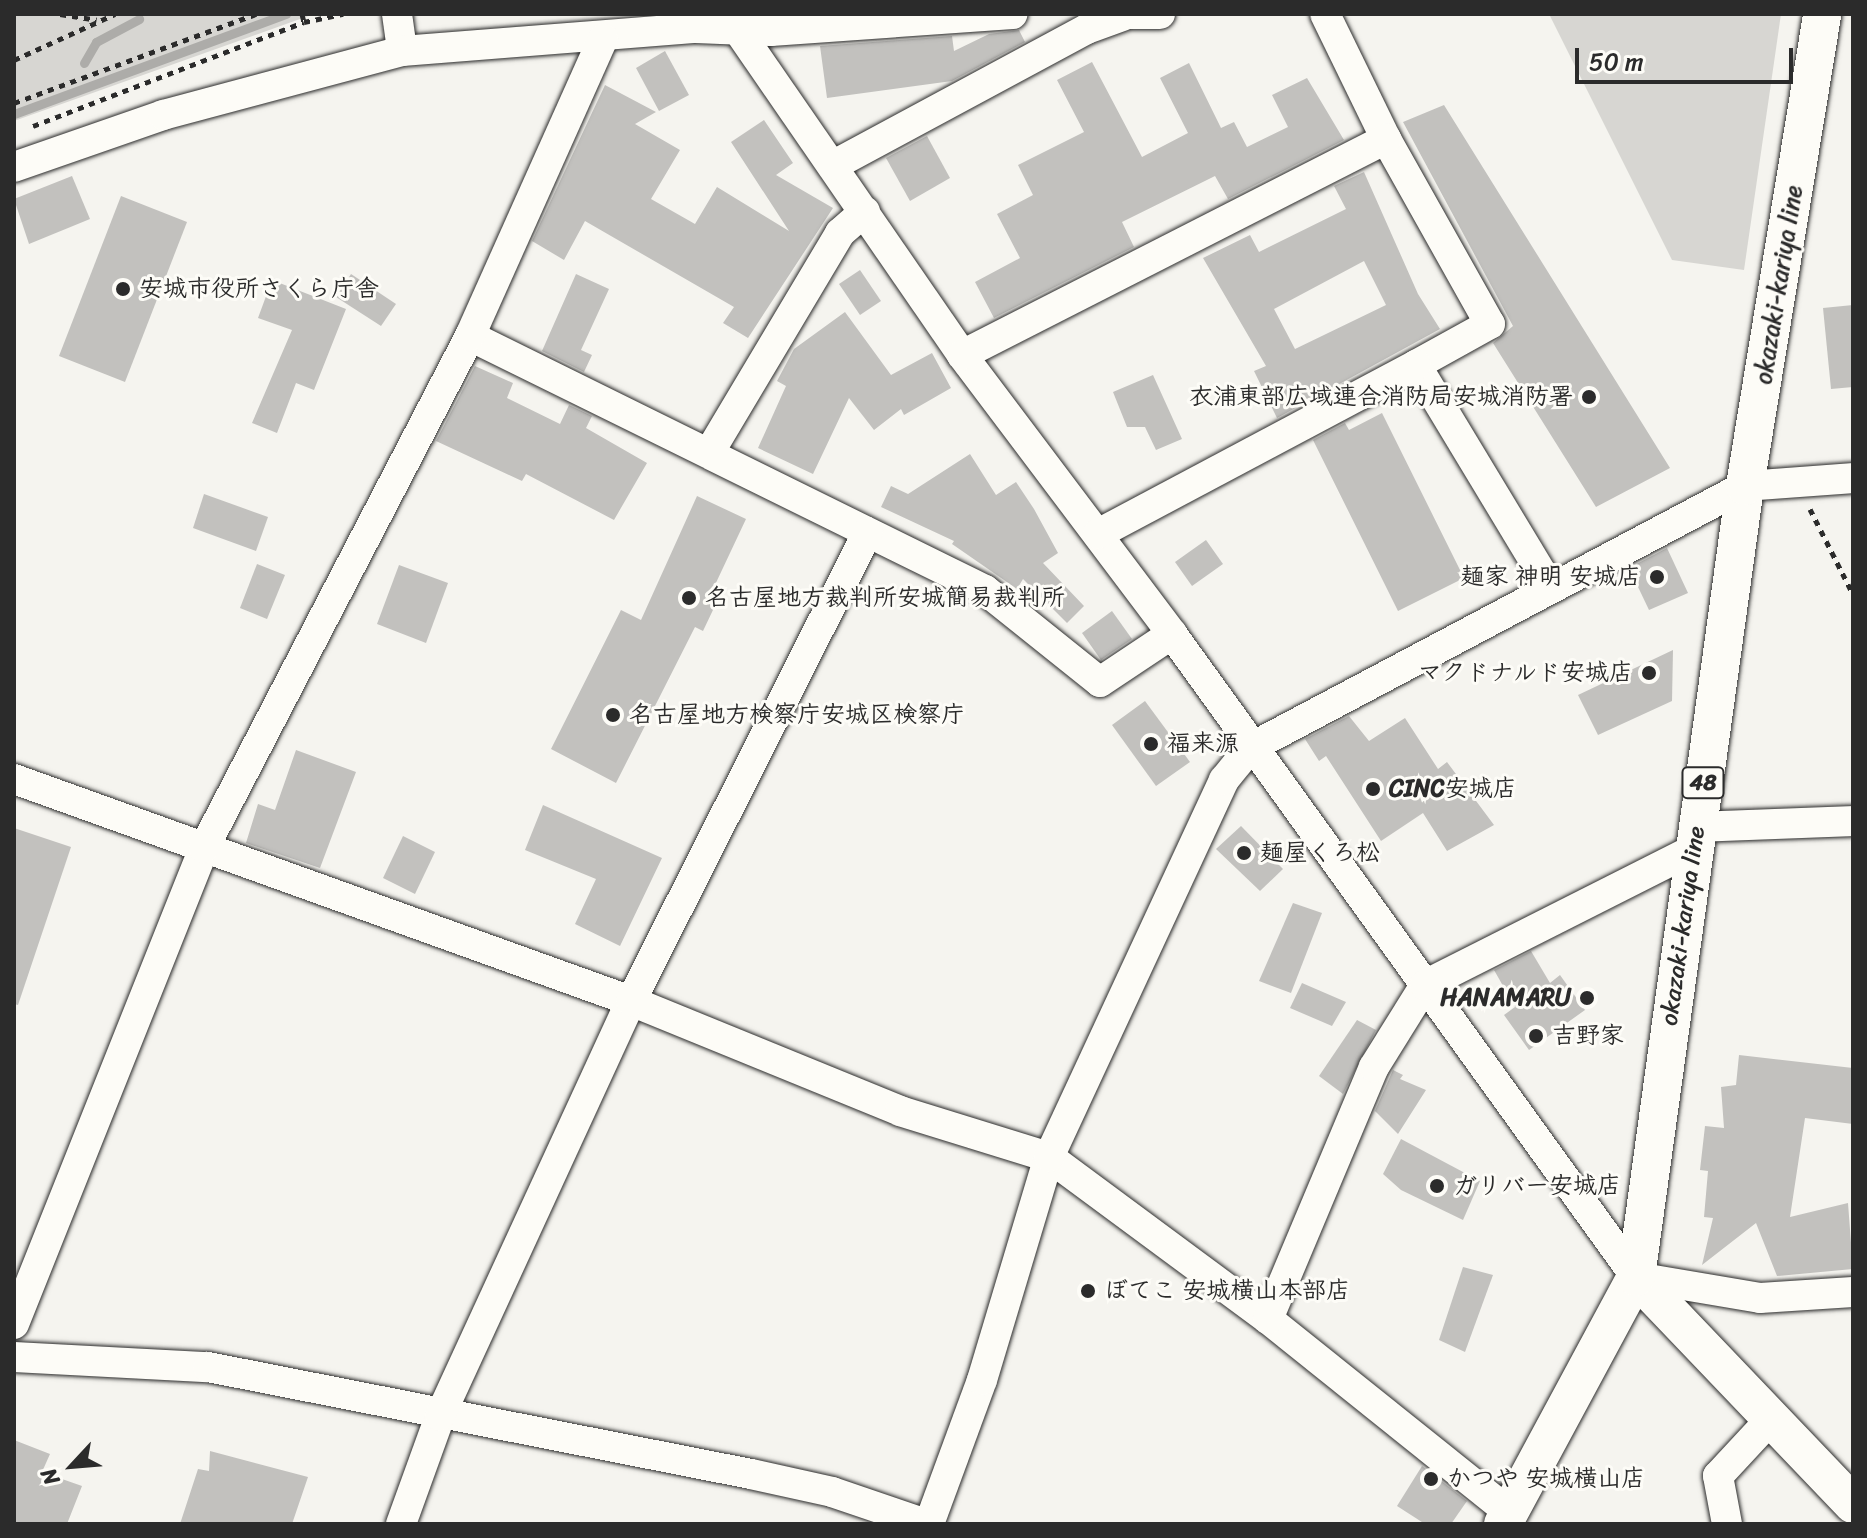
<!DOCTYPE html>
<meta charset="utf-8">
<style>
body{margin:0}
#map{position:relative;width:1867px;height:1538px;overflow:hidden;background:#f5f4ef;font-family:Sriracha,"Klee One",sans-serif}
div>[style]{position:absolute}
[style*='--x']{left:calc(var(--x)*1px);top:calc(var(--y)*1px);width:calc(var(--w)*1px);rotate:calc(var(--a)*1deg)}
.green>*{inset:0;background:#d7d6d2}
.stream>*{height:9px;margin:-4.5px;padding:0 4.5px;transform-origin:4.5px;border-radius:4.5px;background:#adaca9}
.building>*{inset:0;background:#c2c1be}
.path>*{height:5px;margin-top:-2.5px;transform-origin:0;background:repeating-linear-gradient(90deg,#2b2b2b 0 6px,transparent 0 12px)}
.roads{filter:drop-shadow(0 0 2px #2b2b2b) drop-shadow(0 0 2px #2b2b2b)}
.minor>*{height:30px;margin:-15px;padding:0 15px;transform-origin:15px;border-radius:15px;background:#fdfcf7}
.major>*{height:38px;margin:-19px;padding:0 19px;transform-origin:19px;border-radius:19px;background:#fdfcf7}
.dots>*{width:22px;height:22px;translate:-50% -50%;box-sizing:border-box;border:4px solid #fdfcf7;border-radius:50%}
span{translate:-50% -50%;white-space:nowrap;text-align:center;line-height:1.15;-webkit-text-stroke:6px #fdfcf7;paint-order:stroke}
.shield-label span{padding:2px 6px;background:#fdfcf7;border:2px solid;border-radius:6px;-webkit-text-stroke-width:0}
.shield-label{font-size:22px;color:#2b2b2b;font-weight:700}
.street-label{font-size:24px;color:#2b2b2b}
.poi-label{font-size:24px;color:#2b2b2b;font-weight:700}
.left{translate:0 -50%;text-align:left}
.right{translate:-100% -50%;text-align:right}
.frame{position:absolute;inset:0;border:16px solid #2b2b2b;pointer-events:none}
.north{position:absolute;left:32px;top:1426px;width:80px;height:80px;-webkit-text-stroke:6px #fdfcf7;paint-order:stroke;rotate:244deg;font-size:22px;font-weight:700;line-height:32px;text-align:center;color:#2b2b2b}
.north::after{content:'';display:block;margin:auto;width:28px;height:36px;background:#2b2b2b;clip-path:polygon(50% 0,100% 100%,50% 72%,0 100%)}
.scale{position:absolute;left:1575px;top:48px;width:218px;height:36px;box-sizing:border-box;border:4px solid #2b2b2b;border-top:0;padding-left:10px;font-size:24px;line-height:28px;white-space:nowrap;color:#2b2b2b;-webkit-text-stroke:6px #fdfcf7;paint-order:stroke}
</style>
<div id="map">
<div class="green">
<div style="clip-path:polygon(14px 14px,314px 14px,14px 121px)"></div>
<div style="clip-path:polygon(1549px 14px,1781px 14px,1744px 270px,1672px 260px)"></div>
</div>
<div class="stream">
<div style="--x:84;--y:63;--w:24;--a:-60"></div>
<div style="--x:96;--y:42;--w:49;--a:-28.1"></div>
<div style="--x:14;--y:114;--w:290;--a:-20.2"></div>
</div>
<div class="building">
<div style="clip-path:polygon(1019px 30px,1025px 42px,952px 81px,827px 98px,820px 46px,952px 36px,954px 51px,989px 34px)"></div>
<div style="clip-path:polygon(665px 51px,689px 95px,659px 111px,636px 68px)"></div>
<div style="clip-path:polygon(1092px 62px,1142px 157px,1188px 133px,1160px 78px,1189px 63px,1221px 128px,1234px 122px,1247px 147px,1288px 127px,1272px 95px,1307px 78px,1344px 140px,1228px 199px,1215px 176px,1122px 222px,1134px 247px,994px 318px,975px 282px,1020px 258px,997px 214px,1033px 195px,1018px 165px,1084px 132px,1057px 80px)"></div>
<div style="clip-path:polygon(605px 85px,656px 112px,635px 124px,680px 150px,651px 199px,695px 224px,717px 187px,789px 231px,731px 142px,764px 120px,793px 163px,776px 175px,833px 208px,748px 338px,723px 323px,734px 307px,585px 221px,564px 260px,532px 241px)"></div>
<div style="clip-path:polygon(1444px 105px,1670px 468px,1596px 507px,1493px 343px,1513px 326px,1403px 122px)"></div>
<div style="clip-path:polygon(927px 136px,950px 178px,910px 201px,886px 158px)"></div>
<div style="clip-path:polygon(evenodd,1364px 172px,1418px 294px,1440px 329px,1277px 418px,1254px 371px,1266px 366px,1203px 258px,1250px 235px,1259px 252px,1346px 209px,1334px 186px,1364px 172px,1364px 261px,1386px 305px,1295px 349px,1274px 309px,1364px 261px)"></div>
<div style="clip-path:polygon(72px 176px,90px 219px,29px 244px,14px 199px)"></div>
<div style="clip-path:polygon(121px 196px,187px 222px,125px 382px,59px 356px)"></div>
<div style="clip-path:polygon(860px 270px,881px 301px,860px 315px,839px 284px)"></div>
<div style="clip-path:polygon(351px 274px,396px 304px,381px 326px,336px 297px)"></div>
<div style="clip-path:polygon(576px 274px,609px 289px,581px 350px,592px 355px,584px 372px,542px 351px)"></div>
<div style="clip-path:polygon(272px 280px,346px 309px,314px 390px,296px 383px,277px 433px,252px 423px,292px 330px,258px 318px)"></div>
<div style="clip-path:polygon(1853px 305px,1853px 387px,1831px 389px,1823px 308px)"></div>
<div style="clip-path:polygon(845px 312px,891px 375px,932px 353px,951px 388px,904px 415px,901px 409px,874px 430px,849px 398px,813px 474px,758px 448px,786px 386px,777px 381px,794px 349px)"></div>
<div style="clip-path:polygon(475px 366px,513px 383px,507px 398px,560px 424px,569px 405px,592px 416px,586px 428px,647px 463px,614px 520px,526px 474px,522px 481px,436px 441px)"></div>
<div style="clip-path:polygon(1153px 375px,1182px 439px,1156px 450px,1145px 427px,1127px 427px,1113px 392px)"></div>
<div style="clip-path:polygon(1382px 413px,1464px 578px,1398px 611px,1313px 440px,1345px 423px,1349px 430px)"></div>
<div style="clip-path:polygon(970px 454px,996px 495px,1016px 482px,1034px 509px,1058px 553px,1043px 563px,1084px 606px,1067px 623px,1023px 579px,1017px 589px,952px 544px,954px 541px,881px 507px,891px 486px,908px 494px)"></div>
<div style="clip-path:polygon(204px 494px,268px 517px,256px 551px,193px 528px)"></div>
<div style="clip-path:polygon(697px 496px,746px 519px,714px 587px,722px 591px,703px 631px,695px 627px,616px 783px,551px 749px,621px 610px,641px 620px)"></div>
<div style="clip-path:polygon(1206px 540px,1223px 564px,1192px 586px,1175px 562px)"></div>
<div style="clip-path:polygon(1667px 548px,1688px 593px,1649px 610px,1629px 568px)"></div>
<div style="clip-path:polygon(257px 564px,285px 575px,267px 619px,240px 608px)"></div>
<div style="clip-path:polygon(399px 565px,448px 583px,426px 643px,377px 624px)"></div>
<div style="clip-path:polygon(1112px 611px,1132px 639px,1101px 660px,1082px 633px)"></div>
<div style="clip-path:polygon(1673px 650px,1672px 701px,1598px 735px,1578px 695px)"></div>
<div style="clip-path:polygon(1145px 701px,1190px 762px,1156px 786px,1112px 725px)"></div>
<div style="clip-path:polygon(1349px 716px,1369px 741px,1405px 718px,1438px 769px,1447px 762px,1494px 825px,1447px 851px,1423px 813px,1381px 841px,1326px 756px,1319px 761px,1305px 739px)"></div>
<div style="clip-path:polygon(296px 750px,356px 772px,320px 868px,246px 843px,258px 804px,275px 810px)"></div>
<div style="clip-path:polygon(543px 805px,662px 858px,620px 946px,575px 924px,596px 879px,525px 850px)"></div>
<div style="clip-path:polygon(1241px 826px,1283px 869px,1260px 891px,1216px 849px)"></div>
<div style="clip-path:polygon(14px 828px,71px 847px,18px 1005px,14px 1004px)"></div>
<div style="clip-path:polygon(403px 836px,435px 852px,415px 894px,383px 878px)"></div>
<div style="clip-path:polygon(1293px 903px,1322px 913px,1291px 993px,1259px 981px)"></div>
<div style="clip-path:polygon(1531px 951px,1550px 983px,1560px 975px,1585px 1010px,1529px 1050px,1504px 1015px,1515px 1007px,1494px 970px)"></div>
<div style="clip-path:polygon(1302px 983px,1346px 1002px,1332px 1026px,1290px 1008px)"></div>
<div style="clip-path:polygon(1357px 1020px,1376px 1030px,1343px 1094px,1319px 1076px)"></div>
<div style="clip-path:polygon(1739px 1055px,1853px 1068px,1853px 1124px,1805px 1118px,1790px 1217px,1848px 1203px,1853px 1269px,1777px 1276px,1756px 1223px,1702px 1265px,1713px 1218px,1704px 1217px,1708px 1171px,1700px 1170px,1705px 1126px,1724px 1128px,1721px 1087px,1736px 1085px)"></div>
<div style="clip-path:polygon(1393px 1070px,1403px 1075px,1400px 1079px,1426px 1090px,1398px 1134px,1375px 1111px)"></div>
<div style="clip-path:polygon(1401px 1139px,1480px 1181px,1463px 1220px,1401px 1190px,1383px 1174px)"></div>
<div style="clip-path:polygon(1463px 1267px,1493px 1275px,1465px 1352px,1439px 1340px)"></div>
<div style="clip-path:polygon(14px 1440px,50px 1454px,42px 1472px,82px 1486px,67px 1524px,14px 1524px)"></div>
<div style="clip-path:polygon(210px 1451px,308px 1477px,292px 1524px,180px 1524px,198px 1469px,209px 1471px)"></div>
<div style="clip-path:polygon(1422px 1466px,1467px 1501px,1451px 1524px,1425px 1524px,1397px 1506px)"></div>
</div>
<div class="path">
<div style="--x:60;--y:14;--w:37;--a:9"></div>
<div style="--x:302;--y:14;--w:8;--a:76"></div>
<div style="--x:14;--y:60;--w:111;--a:-24.5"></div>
<div style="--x:14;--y:103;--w:258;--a:-20.2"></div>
<div style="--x:33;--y:126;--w:290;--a:-21"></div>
<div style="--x:304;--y:22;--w:40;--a:-12"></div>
<div style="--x:1810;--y:509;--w:95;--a:63.2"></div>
</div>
<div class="roads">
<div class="minor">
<div style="--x:397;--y:14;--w:37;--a:82"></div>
<div style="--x:727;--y:14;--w:414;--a:55.4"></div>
<div style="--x:962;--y:355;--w:349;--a:53"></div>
<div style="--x:1172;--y:634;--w:793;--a:54.19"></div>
<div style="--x:1636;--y:1277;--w:126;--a:9.6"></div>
<div style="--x:1760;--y:1298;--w:93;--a:-3.7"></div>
<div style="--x:1110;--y:14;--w:50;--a:0"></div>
<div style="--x:1325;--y:14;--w:139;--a:64"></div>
<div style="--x:1386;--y:139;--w:212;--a:60.7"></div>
<div style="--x:1490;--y:324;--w:85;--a:151"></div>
<div style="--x:1416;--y:365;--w:259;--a:58.9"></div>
<div style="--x:834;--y:165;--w:287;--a:-28.3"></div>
<div style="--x:1087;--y:29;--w:38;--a:-20"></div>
<div style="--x:14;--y:167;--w:158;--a:-19.2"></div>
<div style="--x:163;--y:115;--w:247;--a:-15"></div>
<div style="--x:402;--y:51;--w:295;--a:-4.5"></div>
<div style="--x:696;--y:28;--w:75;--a:2.3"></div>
<div style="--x:771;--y:31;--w:242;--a:-4"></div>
<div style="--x:470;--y:336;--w:574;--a:26.25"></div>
<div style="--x:985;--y:590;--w:147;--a:38.7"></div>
<div style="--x:1100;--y:682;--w:87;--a:-33.7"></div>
<div style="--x:962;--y:355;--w:476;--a:-27"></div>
<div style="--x:709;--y:453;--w:256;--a:-59.2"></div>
<div style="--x:840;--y:233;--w:33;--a:-41"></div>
<div style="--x:1098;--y:534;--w:360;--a:-28"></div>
<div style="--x:14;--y:779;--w:656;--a:19.79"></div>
<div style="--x:631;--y:1001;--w:291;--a:22.2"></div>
<div style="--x:900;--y:1111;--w:156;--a:17.2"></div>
<div style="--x:1049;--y:1157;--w:272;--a:36.5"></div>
<div style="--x:1268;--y:1319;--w:310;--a:38.7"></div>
<div style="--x:1697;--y:827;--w:156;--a:-2.2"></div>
<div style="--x:1268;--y:1319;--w:273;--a:-67.2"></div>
<div style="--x:1374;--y:1067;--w:97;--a:-58.1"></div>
<div style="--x:1425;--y:985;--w:301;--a:-26.8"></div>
<div style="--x:14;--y:1324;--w:513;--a:-68.24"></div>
<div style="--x:204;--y:848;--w:577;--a:-62.55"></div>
<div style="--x:470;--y:336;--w:326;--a:-65.9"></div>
<div style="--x:14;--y:1357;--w:194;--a:3"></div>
<div style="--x:208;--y:1367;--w:553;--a:11.15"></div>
<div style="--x:751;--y:1474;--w:83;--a:12.5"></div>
<div style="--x:832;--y:1492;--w:99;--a:18.8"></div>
<div style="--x:401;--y:1524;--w:115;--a:-70.1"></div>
<div style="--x:440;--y:1416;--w:457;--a:-65.3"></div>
<div style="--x:631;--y:1001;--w:525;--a:-63.19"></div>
<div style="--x:929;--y:1524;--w:153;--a:-69.8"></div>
<div style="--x:982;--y:1380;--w:233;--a:-73.3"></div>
<div style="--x:1049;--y:1157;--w:416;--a:-65.1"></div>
<div style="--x:1224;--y:780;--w:41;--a:-50.9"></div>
<div style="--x:1250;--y:748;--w:560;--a:-27.89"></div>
<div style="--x:1745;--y:486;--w:108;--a:-4.2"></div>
<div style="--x:1727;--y:1524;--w:49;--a:-100.6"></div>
<div style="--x:1718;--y:1476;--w:76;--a:-47.1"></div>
</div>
<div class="major">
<div style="--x:1636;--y:1277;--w:314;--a:46.3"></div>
<div style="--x:1503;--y:1524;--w:281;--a:-61.7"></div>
<div style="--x:1636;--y:1277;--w:798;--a:-82.15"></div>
<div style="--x:1745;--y:486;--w:478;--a:-80.7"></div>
</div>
</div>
<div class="dots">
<div style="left:123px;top:289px;background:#2b2b2b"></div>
<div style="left:1589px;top:397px;background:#2b2b2b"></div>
<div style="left:1657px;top:577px;background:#2b2b2b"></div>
<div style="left:689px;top:598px;background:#2b2b2b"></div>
<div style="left:1649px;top:673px;background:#2b2b2b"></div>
<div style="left:613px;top:715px;background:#2b2b2b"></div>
<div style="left:1151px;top:744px;background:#2b2b2b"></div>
<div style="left:1373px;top:789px;background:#2b2b2b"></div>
<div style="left:1244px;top:853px;background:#2b2b2b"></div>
<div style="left:1587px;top:998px;background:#2b2b2b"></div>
<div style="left:1536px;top:1036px;background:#2b2b2b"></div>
<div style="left:1437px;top:1186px;background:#2b2b2b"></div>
<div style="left:1088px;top:1291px;background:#2b2b2b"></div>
<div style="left:1431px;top:1479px;background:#2b2b2b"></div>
</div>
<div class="shield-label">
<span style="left:1703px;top:783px">48</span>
</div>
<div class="street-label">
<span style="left:1779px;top:285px;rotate:-81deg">okazaki-kariya line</span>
<span style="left:1683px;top:926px;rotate:-82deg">okazaki-kariya line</span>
</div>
<div class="poi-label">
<span class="left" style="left:139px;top:289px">安城市役所さくら庁舎</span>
<span class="right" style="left:1573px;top:397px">衣浦東部広域連合消防局安城消防署</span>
<span class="right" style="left:1641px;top:577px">麺家 神明 安城店</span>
<span class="left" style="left:705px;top:598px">名古屋地方裁判所安城簡易裁判所</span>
<span class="right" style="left:1633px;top:673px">マクドナルド安城店</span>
<span class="left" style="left:629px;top:715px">名古屋地方検察庁安城区検察庁</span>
<span class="left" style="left:1167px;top:744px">福来源</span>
<span class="left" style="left:1389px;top:789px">CINC安城店</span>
<span class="left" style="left:1260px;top:853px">麺屋くろ松</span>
<span class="right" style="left:1571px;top:998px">HANAMARU</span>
<span class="left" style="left:1552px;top:1036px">吉野家</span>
<span class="left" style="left:1453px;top:1186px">ガリバー安城店</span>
<span class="left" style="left:1104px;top:1291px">ぼてこ 安城横山本部店</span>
<span class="left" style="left:1447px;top:1479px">かつや 安城横山店</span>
</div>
<div class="frame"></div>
<div class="north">N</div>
<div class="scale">50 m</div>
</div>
